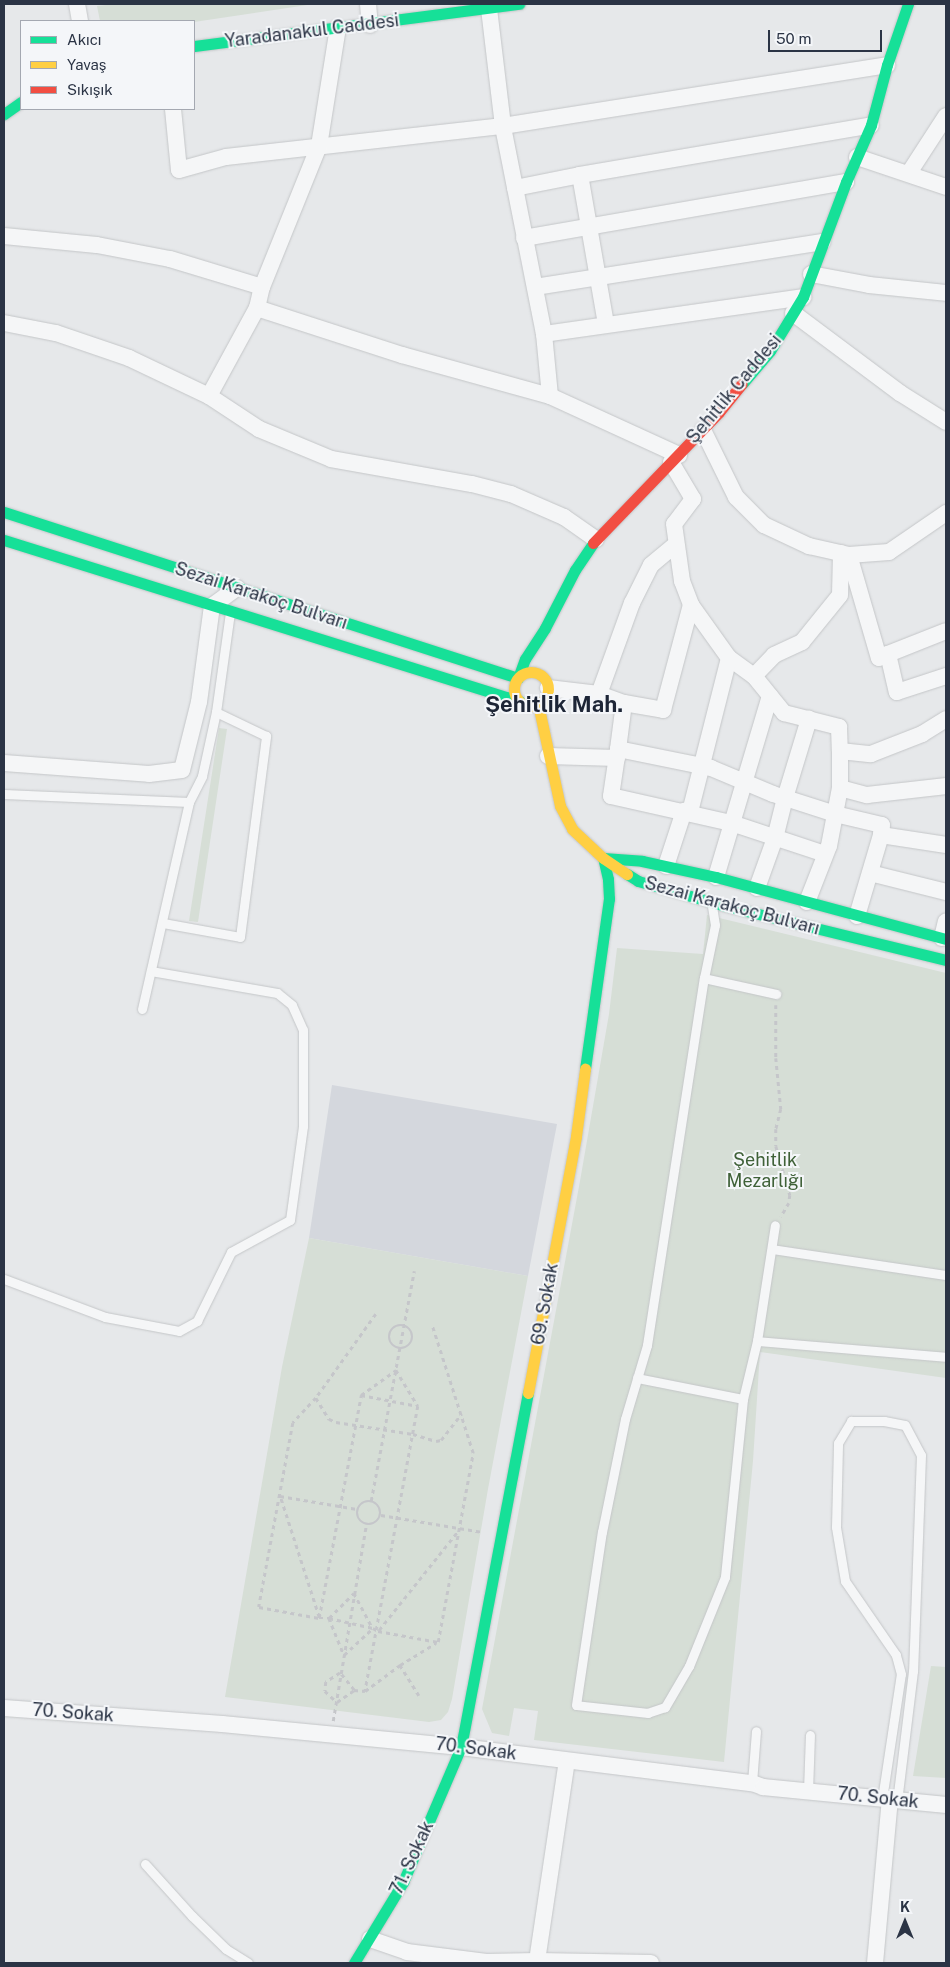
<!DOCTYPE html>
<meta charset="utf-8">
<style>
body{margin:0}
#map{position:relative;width:950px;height:1967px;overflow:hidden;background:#e6e8ea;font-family:"Public Sans",sans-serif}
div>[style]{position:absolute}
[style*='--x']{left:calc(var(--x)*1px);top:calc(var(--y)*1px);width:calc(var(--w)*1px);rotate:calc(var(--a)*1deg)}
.built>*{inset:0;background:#d4d7dd}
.green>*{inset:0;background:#d6ded6}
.path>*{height:2.5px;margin-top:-1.25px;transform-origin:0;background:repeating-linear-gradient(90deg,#c5c6ca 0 4px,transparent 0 8px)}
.path>.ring{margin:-1.25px;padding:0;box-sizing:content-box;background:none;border:2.5px solid #c5c6ca;border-radius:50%}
.roads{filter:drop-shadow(0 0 1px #c4c6c8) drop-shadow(0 0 1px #c4c6c8)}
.lane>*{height:9px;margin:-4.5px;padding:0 4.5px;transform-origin:4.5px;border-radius:4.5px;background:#f5f6f7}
.street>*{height:16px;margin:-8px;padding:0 8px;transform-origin:8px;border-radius:8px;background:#f5f6f7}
.fast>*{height:11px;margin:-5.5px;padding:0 5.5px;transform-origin:5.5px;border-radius:5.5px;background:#16e098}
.slow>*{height:11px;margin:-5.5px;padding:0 5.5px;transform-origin:5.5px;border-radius:5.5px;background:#ffcf43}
.slow>.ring{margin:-5.5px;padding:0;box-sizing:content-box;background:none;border:11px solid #ffcf43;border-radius:50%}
.jam>*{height:11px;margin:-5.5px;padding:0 5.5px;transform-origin:5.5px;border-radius:5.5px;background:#f24e42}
span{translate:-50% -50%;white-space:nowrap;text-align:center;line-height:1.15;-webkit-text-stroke:4px #f4f6f9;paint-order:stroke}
.street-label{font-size:18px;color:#2b3445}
.park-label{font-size:18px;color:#3f6138}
.district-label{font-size:22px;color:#1d2536;font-weight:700}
.frame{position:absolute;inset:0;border:5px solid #2b3445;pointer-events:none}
.legend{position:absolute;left:20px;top:20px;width:175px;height:90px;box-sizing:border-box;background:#f4f6f9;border:1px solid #a4a8b1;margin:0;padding:6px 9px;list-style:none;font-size:15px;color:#2b3445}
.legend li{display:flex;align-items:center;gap:10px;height:25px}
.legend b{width:25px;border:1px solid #a4a8b1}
.north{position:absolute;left:880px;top:1897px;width:50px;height:50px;-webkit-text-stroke:4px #f4f6f9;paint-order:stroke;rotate:0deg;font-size:14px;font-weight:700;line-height:20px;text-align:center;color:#2b3445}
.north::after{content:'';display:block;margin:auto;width:18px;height:22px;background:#2b3445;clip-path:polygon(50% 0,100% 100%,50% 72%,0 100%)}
.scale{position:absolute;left:768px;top:30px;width:114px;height:22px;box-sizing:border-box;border:2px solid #2b3445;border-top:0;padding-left:6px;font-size:15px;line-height:18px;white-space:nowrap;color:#2b3445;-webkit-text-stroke:4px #f4f6f9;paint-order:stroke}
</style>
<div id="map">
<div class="built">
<div style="clip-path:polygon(332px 1085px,557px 1124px,528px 1276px,309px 1238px)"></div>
</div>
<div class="green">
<div style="clip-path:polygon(115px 4px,314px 4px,194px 22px,100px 21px,97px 6px)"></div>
<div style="clip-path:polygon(219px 728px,227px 729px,198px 922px,189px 921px)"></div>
<div style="clip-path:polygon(707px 915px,946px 973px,946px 1378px,760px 1352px,753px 1461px,724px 1762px,534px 1740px,538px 1711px,514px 1708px,509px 1736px,492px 1733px,482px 1709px,580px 1181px,609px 1014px,617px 948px,703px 954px)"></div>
<div style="clip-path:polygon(309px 1238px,528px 1276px,488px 1489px,452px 1699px,448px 1712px,441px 1720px,429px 1722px,225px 1697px,282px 1367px)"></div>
<div style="clip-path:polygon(931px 1666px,946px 1667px,946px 1778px,913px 1776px)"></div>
</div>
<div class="path">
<div style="--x:776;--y:1005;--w:53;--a:90"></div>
<div style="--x:776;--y:1058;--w:51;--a:84.4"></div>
<div style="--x:781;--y:1109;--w:21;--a:104"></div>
<div style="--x:776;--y:1129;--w:17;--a:90"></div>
<div style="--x:776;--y:1146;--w:51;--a:74.1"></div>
<div style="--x:790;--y:1195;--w:8;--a:97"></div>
<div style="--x:789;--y:1203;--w:16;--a:120"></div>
<div style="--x:376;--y:1314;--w:103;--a:125.5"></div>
<div style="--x:316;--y:1398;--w:34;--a:133"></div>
<div style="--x:293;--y:1423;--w:187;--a:100.5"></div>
<div style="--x:259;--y:1607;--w:61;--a:10.4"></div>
<div style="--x:319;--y:1618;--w:10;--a:0"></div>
<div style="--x:329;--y:1618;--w:40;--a:68"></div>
<div style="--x:344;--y:1655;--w:40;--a:-43"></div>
<div style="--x:373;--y:1628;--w:6;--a:31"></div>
<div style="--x:378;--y:1631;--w:61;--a:10.4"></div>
<div style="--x:438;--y:1642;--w:192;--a:-79.5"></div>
<div style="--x:473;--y:1453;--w:134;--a:-107.8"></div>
<div class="ring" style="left:389px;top:1325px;width:21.5px;height:21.5px"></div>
<div style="--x:361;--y:1395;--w:58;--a:10.9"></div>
<div style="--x:316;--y:1398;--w:25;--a:58"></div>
<div style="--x:329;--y:1419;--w:8;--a:23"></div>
<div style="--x:336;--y:1422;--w:78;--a:8.9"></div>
<div style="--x:413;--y:1434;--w:24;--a:17"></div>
<div style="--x:436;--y:1441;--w:5;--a:-11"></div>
<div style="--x:441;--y:1440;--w:33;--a:-52"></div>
<div class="ring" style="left:357px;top:1501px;width:21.5px;height:21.5px"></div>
<div style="--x:371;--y:1501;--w:234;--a:-79.4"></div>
<div style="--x:381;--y:1515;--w:103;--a:9.5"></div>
<div style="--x:319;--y:1617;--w:127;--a:-107.9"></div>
<div style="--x:280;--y:1496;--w:78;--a:9.6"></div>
<div style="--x:319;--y:1618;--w:227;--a:-79.3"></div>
<div style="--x:361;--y:1395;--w:43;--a:-35.5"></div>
<div style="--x:396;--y:1370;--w:42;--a:58.6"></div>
<div style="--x:418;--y:1406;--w:290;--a:100.5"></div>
<div style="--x:329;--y:1618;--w:35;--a:-45"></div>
<div style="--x:354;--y:1593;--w:40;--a:62"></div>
<div style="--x:329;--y:1618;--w:45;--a:12.8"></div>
<div style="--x:379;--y:1630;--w:127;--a:-51.4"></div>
<div style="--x:400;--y:1665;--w:36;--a:58"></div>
<div style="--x:354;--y:1690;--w:22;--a:-129"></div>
<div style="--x:340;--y:1673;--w:17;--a:147"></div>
<div style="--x:326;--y:1682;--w:9;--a:96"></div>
<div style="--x:325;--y:1691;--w:16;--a:43"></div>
<div style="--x:337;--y:1702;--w:21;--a:-35"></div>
<div style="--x:354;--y:1690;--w:11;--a:5"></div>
<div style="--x:365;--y:1691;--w:44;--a:-36.6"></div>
<div style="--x:400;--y:1665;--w:42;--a:-31.4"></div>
<div style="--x:333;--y:1721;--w:199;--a:-80.4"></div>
</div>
<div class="roads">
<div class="lane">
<div style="--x:4;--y:794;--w:185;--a:2.5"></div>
<div style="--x:163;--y:923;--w:78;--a:10.3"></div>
<div style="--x:240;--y:937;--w:203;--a:-82.6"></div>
<div style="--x:266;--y:736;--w:55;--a:-154.4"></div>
<div style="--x:704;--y:978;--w:74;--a:12.5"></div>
<div style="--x:142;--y:1009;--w:212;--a:-77.2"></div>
<div style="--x:189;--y:802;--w:29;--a:-63"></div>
<div style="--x:202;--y:776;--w:66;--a:-77.7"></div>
<div style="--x:216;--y:712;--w:101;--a:-82"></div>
<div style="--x:772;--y:1249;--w:176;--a:8.5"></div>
<div style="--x:4;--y:1279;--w:108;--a:20.6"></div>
<div style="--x:105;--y:1317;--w:75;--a:10.7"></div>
<div style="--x:179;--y:1331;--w:21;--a:-29"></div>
<div style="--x:197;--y:1321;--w:77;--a:-63.8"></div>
<div style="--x:231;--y:1252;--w:67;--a:-28.5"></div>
<div style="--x:290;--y:1220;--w:95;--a:-82.1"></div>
<div style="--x:303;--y:1126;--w:96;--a:-90"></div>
<div style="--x:303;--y:1030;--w:27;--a:-114"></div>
<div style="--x:292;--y:1005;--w:19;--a:-141"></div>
<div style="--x:277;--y:993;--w:128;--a:-170.1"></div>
<div style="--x:757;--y:1341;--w:190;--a:4.8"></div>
<div style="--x:637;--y:1378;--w:108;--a:11.2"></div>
<div style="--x:743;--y:1399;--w:179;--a:95.8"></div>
<div style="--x:725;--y:1577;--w:96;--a:112"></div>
<div style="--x:689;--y:1666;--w:48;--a:120.3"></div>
<div style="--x:665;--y:1707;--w:18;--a:161"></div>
<div style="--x:648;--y:1713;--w:72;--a:-173.7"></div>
<div style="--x:576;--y:1705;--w:175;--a:-81.5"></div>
<div style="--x:602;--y:1532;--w:115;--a:-78.5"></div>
<div style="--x:625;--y:1419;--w:77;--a:-73.4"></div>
<div style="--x:647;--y:1345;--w:371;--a:-81.2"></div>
<div style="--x:704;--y:978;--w:54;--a:-78.3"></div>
<div style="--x:715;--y:925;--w:20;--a:-99"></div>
<div style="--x:743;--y:1399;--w:60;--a:-76.4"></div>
<div style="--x:757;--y:1341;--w:117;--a:-81.2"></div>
<div style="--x:752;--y:1783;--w:52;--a:-85.6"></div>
<div style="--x:808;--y:1791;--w:56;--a:-88"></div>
<div style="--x:882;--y:1799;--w:126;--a:-81.4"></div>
<div style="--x:901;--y:1674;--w:20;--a:-105"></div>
<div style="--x:896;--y:1655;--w:90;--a:-124.6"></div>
<div style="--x:845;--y:1581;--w:55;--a:-99.5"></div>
<div style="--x:836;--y:1527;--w:84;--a:-88.6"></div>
<div style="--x:838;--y:1443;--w:26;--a:-59"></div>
<div style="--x:851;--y:1421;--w:33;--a:0"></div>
<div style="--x:884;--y:1421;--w:21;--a:11"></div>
<div style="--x:905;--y:1425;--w:34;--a:62"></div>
<div style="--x:921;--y:1455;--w:216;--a:92.1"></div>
<div style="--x:913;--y:1671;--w:131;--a:97"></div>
<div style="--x:145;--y:1864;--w:70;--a:47.9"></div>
<div style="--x:192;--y:1916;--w:47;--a:44.1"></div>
<div style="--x:226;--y:1949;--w:26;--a:32"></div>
</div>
<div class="street">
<div style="--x:77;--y:4;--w:17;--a:80"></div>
<div style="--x:368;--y:4;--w:21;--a:85"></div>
<div style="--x:173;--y:109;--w:61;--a:84.4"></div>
<div style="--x:179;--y:170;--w:49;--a:-15.5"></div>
<div style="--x:226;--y:157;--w:279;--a:-6.4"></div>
<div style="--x:503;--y:126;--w:389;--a:-9"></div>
<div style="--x:857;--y:157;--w:94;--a:18.6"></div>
<div style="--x:909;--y:173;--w:68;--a:-57"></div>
<div style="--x:580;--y:175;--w:151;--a:80.1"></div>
<div style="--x:515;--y:188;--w:66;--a:-11.3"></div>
<div style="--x:580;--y:175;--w:295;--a:-9.7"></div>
<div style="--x:4;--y:236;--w:93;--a:5.5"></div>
<div style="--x:97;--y:245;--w:74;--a:10.9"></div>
<div style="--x:170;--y:259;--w:96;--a:16.9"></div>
<div style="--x:524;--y:238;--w:327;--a:-9.9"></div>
<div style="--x:811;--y:274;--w:59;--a:10.7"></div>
<div style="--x:869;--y:285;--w:77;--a:5.9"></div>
<div style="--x:535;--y:287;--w:291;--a:-8.9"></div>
<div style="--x:257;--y:308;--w:152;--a:18"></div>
<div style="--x:402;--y:355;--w:154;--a:15.5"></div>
<div style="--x:550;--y:396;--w:62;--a:-95.5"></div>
<div style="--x:544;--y:334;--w:212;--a:-101.2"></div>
<div style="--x:503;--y:126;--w:118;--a:-96.8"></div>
<div style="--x:793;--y:313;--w:134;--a:36.8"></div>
<div style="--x:900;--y:393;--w:54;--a:32.2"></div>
<div style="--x:4;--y:323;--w:53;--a:10.9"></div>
<div style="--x:56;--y:333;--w:77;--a:18.9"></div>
<div style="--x:129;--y:358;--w:89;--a:25.4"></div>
<div style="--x:209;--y:396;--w:60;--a:33.4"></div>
<div style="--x:259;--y:429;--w:78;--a:22.6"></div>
<div style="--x:331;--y:459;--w:143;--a:10.1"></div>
<div style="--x:472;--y:484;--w:40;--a:14.4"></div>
<div style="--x:511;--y:494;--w:58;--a:23.5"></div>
<div style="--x:564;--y:517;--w:39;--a:35"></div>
<div style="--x:544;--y:334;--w:262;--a:-8.1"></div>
<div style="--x:209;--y:396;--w:100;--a:-61.4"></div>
<div style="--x:257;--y:308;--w:22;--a:-77"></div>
<div style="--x:262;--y:287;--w:152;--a:-68"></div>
<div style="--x:319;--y:146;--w:120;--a:-80.9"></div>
<div style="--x:550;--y:396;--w:142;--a:24.6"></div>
<div style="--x:703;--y:430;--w:75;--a:63.8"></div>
<div style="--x:736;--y:497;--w:40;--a:45"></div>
<div style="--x:764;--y:525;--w:50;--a:25"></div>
<div style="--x:809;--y:546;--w:41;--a:12.7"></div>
<div style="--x:849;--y:555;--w:40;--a:-4.3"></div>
<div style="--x:889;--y:552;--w:69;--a:-34.4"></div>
<div style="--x:671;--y:462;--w:43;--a:59.3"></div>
<div style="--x:693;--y:499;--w:31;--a:127"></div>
<div style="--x:674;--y:524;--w:58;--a:82"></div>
<div style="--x:682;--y:581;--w:26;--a:69"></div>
<div style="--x:691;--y:605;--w:65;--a:54.4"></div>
<div style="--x:729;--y:658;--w:31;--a:36"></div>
<div style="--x:754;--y:676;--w:48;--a:51"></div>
<div style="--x:784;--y:713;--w:57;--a:14.3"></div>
<div style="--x:839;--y:727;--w:24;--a:88"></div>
<div style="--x:840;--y:751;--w:31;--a:6"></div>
<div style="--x:871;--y:754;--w:55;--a:-21.4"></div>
<div style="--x:922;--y:734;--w:28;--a:-32"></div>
<div style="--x:849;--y:555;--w:107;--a:73.8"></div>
<div style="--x:879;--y:658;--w:10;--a:-24"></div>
<div style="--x:888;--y:654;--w:39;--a:77"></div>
<div style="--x:897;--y:692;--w:52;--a:-18.1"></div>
<div style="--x:888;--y:654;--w:62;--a:-21.6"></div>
<div style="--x:754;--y:676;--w:29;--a:-46"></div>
<div style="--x:774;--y:655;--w:31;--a:-25"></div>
<div style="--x:802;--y:642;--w:60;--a:-51"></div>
<div style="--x:840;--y:595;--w:42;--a:-88.6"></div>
<div style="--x:548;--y:688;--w:51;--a:6.7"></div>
<div style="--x:599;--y:694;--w:27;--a:20"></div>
<div style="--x:624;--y:703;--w:46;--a:97.4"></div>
<div style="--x:599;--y:694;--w:97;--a:-70.1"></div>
<div style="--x:632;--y:603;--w:42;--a:-63.4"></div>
<div style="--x:651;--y:565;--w:33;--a:-40"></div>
<div style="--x:624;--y:703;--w:40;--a:10"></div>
<div style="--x:663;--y:710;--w:109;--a:-75.1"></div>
<div style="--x:840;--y:751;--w:37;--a:90"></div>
<div style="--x:840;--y:788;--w:28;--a:15"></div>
<div style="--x:867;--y:795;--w:80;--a:-6.5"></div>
<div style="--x:548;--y:756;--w:69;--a:1.7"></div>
<div style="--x:4;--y:763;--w:145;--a:4.3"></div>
<div style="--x:149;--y:774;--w:33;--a:-7"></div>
<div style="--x:182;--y:770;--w:70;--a:-76"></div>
<div style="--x:199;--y:702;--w:97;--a:-82.3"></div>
<div style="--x:212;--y:606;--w:31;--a:-36"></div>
<div style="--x:690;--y:812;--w:159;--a:-75.8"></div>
<div style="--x:825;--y:854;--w:99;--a:-161.7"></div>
<div style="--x:731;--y:823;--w:123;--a:-167.3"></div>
<div style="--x:611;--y:796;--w:48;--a:-81.5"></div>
<div style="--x:618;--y:749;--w:95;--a:11.5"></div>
<div style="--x:711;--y:768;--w:67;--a:22.8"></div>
<div style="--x:773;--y:794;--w:65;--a:17.9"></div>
<div style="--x:835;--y:814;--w:48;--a:13.2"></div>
<div style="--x:882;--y:825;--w:10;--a:96"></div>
<div style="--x:666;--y:866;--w:58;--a:-71.9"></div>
<div style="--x:870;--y:873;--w:78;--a:14"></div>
<div style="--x:716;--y:877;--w:189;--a:-73.4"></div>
<div style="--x:757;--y:888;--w:53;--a:-70.2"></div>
<div style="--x:775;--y:838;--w:41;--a:-76"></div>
<div style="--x:785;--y:798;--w:83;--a:-73.1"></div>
<div style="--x:807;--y:902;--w:60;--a:-68.6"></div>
<div style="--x:829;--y:846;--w:59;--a:-79.3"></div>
<div style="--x:857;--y:916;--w:84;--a:-73.5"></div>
<div style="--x:881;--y:835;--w:66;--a:8.7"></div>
<div style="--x:942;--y:938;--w:17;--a:-77"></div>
<div style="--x:4;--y:1708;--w:219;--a:4.2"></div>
<div style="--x:222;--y:1724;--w:240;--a:5.5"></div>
<div style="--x:461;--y:1747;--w:293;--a:7.1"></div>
<div style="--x:752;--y:1783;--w:12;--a:20"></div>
<div style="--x:763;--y:1787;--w:184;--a:5.6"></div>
<div style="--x:370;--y:1939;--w:39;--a:19"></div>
<div style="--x:407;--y:1952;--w:80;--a:7.2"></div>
<div style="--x:486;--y:1962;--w:51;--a:-1.1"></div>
<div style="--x:537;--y:1961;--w:114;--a:1"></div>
<div style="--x:537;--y:1961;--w:202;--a:-81.5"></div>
<div style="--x:875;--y:1963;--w:165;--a:-84.8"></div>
</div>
<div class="fast">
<div style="--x:194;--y:46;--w:328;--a:-7.4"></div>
<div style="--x:4;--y:114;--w:21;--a:-35"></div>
<div style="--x:742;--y:384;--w:43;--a:-49.7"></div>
<div style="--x:770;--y:351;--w:63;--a:-58.6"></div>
<div style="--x:803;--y:297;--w:123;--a:-69.5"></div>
<div style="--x:846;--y:182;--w:62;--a:-66.3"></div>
<div style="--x:871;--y:125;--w:62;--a:-75.1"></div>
<div style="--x:887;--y:65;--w:65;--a:-71"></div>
<div style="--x:4;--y:512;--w:540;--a:17.9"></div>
<div style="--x:518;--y:678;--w:20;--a:-70"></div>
<div style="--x:525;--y:659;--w:37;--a:-57"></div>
<div style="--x:545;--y:628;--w:65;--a:-62.7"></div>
<div style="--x:575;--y:570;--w:32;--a:-56"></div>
<div style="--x:4;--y:540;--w:540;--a:17.36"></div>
<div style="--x:627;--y:874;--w:13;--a:32"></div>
<div style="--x:638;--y:881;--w:91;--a:15.9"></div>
<div style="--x:726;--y:906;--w:227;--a:13.8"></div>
<div style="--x:585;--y:1069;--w:172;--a:-82"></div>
<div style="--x:609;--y:899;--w:20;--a:-93"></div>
<div style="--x:608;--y:879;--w:22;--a:-103"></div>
<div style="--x:603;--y:858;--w:39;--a:4"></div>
<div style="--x:642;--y:861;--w:76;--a:12.2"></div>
<div style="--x:716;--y:877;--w:238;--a:15.1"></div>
<div style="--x:354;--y:1963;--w:95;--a:-58.8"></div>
<div style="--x:403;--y:1882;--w:147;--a:-66.8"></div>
<div style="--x:461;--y:1747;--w:360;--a:-79.3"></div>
</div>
<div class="slow">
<div class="ring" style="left:514px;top:672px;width:23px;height:23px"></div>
<div style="--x:538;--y:704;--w:104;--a:77.8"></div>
<div style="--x:560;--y:806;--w:26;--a:62"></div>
<div style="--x:572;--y:829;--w:42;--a:43.1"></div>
<div style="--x:603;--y:858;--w:29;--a:34"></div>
<div style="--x:528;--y:1393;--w:261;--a:-79.4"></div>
<div style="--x:576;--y:1136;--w:68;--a:-82.3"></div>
</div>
<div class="jam">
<div style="--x:593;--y:543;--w:182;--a:-46.1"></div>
<div style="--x:719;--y:412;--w:36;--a:-51"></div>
</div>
</div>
<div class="street-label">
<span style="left:312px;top:31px;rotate:-7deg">Yaradanakul Caddesi</span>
<span style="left:734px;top:389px;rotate:-50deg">Şehitlik Caddesi</span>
<span style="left:261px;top:596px;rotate:18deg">Sezai Karakoç Bulvarı</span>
<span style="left:732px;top:906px;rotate:15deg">Sezai Karakoç Bulvarı</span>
<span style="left:545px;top:1304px;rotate:-80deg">69. Sokak</span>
<span style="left:73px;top:1713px;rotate:4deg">70. Sokak</span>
<span style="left:476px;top:1749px;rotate:7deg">70. Sokak</span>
<span style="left:878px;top:1798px;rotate:6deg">70. Sokak</span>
<span style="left:412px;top:1858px;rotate:-65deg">71. Sokak</span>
</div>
<div class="park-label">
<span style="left:765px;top:1171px">Şehitlik<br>Mezarlığı</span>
</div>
<div class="district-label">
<span style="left:554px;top:705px">Şehitlik Mah.</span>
</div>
<div class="frame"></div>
<ul class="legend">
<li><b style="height:6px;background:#16e098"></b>Akıcı</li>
<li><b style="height:6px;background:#ffcf43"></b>Yavaş</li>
<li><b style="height:6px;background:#f24e42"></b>Sıkışık</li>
</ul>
<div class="north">K</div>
<div class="scale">50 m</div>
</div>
